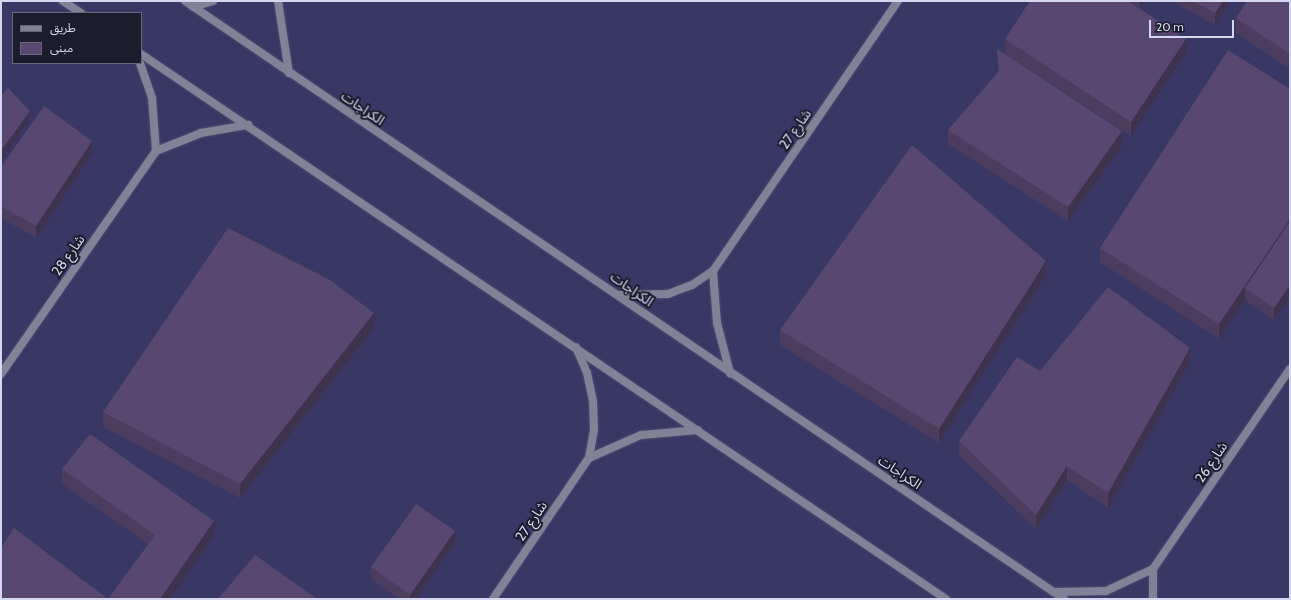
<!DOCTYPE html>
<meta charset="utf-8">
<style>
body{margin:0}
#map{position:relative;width:1291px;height:600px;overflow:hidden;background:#323157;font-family:Cabin,"Noto Sans Arabic",sans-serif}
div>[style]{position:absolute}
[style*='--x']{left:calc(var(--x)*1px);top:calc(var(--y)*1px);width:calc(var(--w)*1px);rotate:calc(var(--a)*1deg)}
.built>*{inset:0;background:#393865}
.roads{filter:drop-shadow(0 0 1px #4c4c6f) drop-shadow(0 0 1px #4c4c6f)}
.street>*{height:8px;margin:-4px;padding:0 4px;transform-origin:4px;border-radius:4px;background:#818296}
.wall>*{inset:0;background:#4c3d5f}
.shaded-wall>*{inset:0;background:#3e324d}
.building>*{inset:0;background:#58476e}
span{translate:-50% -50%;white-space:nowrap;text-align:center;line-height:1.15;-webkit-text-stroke:4px #1c1c2d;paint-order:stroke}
.street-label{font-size:14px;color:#d5d7ef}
.frame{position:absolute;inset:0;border:2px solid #d5d7ef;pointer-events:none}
.legend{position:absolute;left:12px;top:12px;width:130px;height:52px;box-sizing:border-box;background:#1c1c2d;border:1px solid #66677b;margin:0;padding:5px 7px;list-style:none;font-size:12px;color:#d5d7ef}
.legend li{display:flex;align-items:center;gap:8px;height:20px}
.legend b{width:20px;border:1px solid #66677b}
.scale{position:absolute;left:1149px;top:20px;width:85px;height:18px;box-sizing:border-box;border:2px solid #d5d7ef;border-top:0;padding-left:5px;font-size:12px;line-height:14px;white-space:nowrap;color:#d5d7ef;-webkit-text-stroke:3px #1c1c2d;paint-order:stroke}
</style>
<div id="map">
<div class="built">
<div style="clip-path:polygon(evenodd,1px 1px,1290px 1px,1290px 599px,1px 599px,1px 1px,13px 13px,141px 13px,141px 63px,13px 63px,13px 13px)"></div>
</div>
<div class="roads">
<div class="street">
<div style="--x:63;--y:1;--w:22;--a:34"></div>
<div style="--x:185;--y:1;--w:1063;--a:34.23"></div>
<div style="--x:278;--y:1;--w:73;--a:81.3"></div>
<div style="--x:193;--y:7;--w:21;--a:-17"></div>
<div style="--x:141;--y:54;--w:972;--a:34.1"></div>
<div style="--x:140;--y:63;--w:37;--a:71"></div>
<div style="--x:152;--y:98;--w:53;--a:85.7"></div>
<div style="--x:713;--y:271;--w:52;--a:85.6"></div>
<div style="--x:717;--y:323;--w:52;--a:75.4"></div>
<div style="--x:619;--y:295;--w:49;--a:-1.2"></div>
<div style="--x:668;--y:294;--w:26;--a:-21"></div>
<div style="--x:692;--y:285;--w:25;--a:-34"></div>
<div style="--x:713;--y:271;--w:327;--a:-55.6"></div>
<div style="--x:1;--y:374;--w:272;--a:-55.2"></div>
<div style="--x:156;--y:151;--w:48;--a:-21.8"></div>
<div style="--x:201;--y:133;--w:48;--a:-9.7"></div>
<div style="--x:589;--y:458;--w:57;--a:-23.9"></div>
<div style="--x:641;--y:435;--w:57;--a:-5"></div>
<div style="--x:1055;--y:592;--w:51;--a:-1.1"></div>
<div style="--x:1106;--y:591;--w:52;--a:-25.1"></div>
<div style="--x:1153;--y:569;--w:242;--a:-55.6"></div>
<div style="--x:493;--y:599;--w:171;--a:-55.8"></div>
<div style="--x:589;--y:458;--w:29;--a:-80"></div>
<div style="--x:594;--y:429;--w:28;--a:-92"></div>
<div style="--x:593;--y:401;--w:29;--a:-102"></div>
<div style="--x:587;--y:373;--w:28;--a:-113"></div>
<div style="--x:1153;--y:599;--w:30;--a:-90"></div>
</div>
</div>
<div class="wall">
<div style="clip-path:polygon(1128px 1px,1144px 1px,1140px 8px)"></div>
<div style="clip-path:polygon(1172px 1px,1230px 1px,1215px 25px)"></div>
<div style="clip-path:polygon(1290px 1px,1290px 69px,1236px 33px,1236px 18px)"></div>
<div style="clip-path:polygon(1005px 39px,1186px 53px,1131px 136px,1005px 54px)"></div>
<div style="clip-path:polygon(997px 49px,1122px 146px,1068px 221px,948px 144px,948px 130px,998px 73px)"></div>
<div style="clip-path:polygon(1290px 89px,1290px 297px,1274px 320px,1245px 300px,1219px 339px,1100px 262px,1100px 248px)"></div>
<div style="clip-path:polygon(92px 153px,36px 238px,1px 218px,1px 167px)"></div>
<div style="clip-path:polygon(1046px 275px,939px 443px,780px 345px,780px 330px)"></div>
<div style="clip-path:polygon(374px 328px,240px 498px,103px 427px,103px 412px)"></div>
<div style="clip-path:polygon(1190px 362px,1108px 508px,1067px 480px,1036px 529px,959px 455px,959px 441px,1040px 371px)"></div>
<div style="clip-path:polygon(62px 469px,214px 536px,148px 544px,62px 484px)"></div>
<div style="clip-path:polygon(455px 543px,416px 599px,399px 599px,371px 579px,371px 567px)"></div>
</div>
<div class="shaded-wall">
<div style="clip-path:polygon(1140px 1px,1144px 1px,1140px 8px)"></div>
<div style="clip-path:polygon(1223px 1px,1230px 1px,1215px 25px,1215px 13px)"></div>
<div style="clip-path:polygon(1186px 39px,1186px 53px,1131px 136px,1131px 122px)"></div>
<div style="clip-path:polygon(30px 111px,30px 120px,1px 160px,1px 151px)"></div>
<div style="clip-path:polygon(1122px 131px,1122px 146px,1068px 221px,1068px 207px)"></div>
<div style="clip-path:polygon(92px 141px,92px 153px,36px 238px,36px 226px)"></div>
<div style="clip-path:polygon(1290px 219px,1290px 233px,1245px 288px,1245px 300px,1219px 339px,1219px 324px)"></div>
<div style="clip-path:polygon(1046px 261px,1046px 275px,939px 443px,939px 429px)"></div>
<div style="clip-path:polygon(1290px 285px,1290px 297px,1274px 320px,1274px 308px)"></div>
<div style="clip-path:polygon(374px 313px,374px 328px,240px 498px,240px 484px)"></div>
<div style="clip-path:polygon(1190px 348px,1190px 362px,1108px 508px,1108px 493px)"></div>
<div style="clip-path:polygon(1067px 466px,1067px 480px,1036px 529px,1036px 515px)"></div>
<div style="clip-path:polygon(214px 521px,214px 536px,170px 599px,160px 599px)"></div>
<div style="clip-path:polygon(455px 531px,455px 543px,416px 599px,410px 599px,410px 595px)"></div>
</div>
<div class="building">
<div style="clip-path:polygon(1030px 1px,1128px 1px,1186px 39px,1131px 122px,1005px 39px)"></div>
<div style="clip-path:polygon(1193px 1px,1223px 1px,1215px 13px)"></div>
<div style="clip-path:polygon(1247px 1px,1290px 1px,1290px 54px,1236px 18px)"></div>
<div style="clip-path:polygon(997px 49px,1122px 131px,1068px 207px,948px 130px,999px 71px)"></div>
<div style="clip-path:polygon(1228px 50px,1290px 89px,1290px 219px,1219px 324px,1100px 248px)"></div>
<div style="clip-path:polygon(8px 88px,30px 111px,1px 151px,1px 96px)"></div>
<div style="clip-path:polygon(44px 106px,92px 141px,36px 226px,1px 206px,1px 167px)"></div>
<div style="clip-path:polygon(912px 145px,1046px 261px,939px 429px,780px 330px)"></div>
<div style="clip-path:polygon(1290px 221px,1290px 285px,1274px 308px,1245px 288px)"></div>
<div style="clip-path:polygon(228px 228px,330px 280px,374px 313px,240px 484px,103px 412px)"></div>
<div style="clip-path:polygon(1108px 287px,1190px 348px,1108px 493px,1067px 466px,1036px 515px,959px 441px,1017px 357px,1040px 371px)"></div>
<div style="clip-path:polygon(90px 434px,214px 521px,160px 599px,108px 599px,155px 535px,62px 469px)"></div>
<div style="clip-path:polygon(416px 504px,455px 531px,410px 595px,371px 567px)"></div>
<div style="clip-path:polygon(14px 528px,108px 599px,1px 599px,1px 548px)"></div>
<div style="clip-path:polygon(255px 555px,317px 599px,218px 599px)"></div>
</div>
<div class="street-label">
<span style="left:363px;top:108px;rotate:34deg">الكراجات</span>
<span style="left:795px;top:129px;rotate:-55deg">شارع 27</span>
<span style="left:68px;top:255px;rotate:-55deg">شارع 28</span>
<span style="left:632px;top:289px;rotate:35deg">الكراجات</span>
<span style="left:1211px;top:462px;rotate:-56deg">شارع 26</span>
<span style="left:900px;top:472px;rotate:34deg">الكراجات</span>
<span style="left:531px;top:521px;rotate:-56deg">شارع 27</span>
</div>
<div class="frame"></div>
<ul class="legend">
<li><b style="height:5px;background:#818296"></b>طريق</li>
<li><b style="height:11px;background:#58476e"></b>مبنى</li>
</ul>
<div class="scale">20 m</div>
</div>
